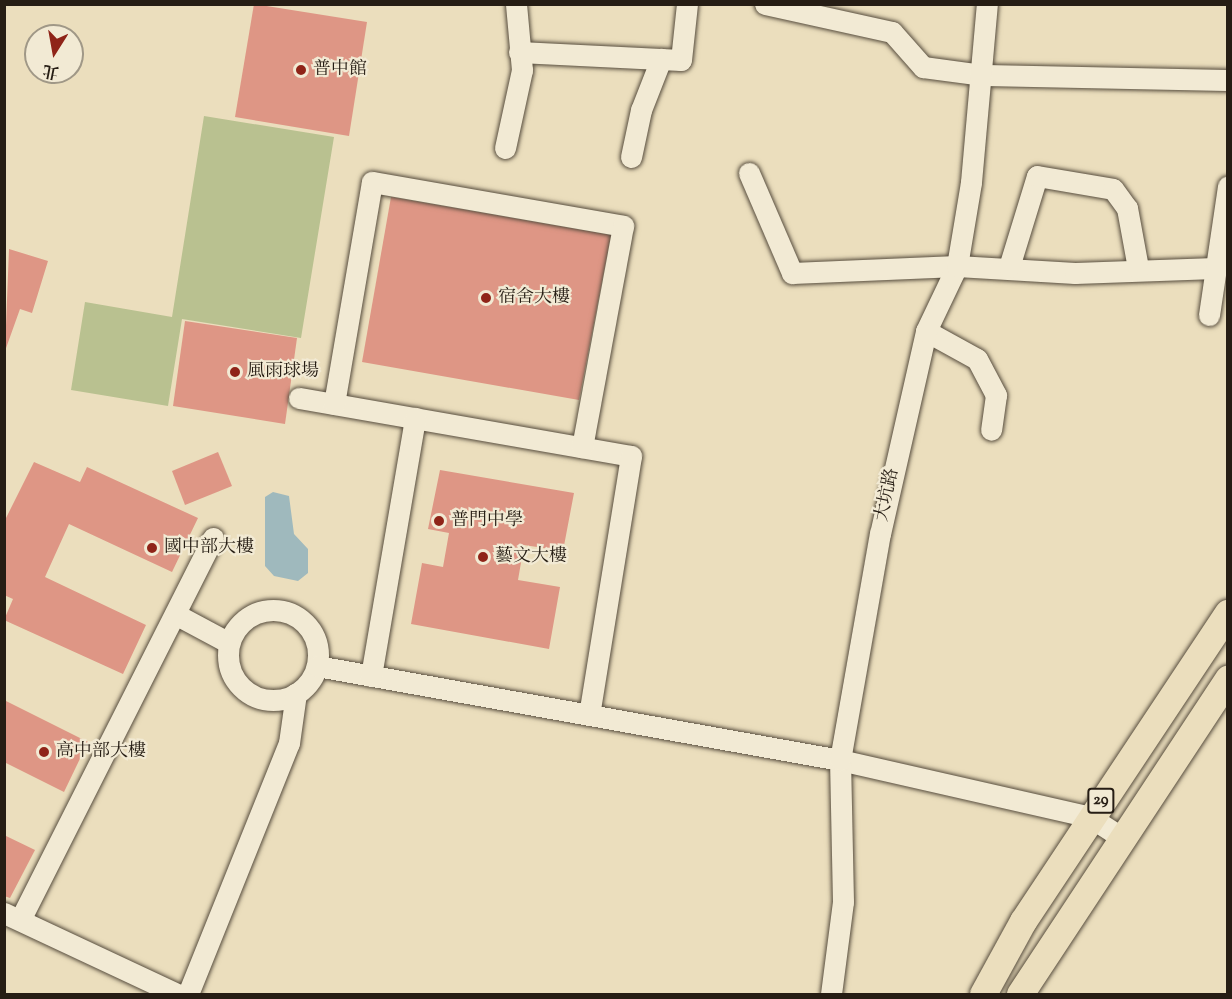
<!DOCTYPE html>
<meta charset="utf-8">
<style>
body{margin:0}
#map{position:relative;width:1232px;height:999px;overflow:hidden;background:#ebdebd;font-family:"Sorts Mill Goudy","Noto Serif TC",serif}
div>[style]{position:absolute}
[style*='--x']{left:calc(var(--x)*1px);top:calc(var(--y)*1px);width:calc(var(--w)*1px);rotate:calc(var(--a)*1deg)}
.green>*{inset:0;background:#b9c190}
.water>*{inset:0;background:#9fb9bd}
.building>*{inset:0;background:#de9685}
.roads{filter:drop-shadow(0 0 2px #574d3e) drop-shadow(0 0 2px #574d3e)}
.minor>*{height:21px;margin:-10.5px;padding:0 10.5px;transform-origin:10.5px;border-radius:10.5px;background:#f2ead4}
.minor>.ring{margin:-10.5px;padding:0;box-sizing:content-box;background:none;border:21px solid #f2ead4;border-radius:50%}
.major>*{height:27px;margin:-13.5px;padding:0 13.5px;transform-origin:13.5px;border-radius:13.5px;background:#ebdebd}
.dots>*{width:16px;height:16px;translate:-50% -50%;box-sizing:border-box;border:3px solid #f2ead4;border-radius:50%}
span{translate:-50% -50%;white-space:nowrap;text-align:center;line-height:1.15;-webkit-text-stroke:4.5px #f2ead4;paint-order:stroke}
.shield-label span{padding:2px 4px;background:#f2ead4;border:2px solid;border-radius:4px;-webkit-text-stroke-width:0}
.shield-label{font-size:16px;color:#261d14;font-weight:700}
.poi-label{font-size:18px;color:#261d14}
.left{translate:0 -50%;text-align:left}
.street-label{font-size:18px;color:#261d14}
.frame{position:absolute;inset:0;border:6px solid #261d14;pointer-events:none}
.north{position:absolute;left:24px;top:24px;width:60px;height:60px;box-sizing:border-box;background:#f2ead4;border:2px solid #a09887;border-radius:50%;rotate:191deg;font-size:16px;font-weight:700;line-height:24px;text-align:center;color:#261d14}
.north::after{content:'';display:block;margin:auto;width:21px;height:27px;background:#8f2418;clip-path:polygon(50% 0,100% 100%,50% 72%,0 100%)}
</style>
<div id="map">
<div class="green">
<div style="clip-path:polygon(204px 116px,334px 137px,301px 338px,182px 319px,168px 406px,71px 390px,85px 302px,172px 317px)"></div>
</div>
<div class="water">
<div style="clip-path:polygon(273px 492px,289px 496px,294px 534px,308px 549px,308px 573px,298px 581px,274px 576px,265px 566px,265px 497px)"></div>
</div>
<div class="building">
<div style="clip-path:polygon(254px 4px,367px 22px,349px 136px,235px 117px)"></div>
<div style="clip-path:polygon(391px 197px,611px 235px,579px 400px,362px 362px)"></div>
<div style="clip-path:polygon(9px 249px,48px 261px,32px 313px,20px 309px,5px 351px)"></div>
<div style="clip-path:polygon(185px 321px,297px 338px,285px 424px,173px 406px)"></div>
<div style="clip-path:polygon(218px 452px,232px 486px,185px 505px,172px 471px)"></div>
<div style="clip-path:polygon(34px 462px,80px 482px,87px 467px,198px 518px,172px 572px,69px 524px,45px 577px,146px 625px,123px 674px,4px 620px,13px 599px,4px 595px,4px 522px)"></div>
<div style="clip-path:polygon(440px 470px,574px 493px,563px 551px,524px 545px,518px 580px,560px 587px,549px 649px,411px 624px,422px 563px,443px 567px,449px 533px,428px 529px)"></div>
<div style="clip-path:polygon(4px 700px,88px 742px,64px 792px,4px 762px)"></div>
<div style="clip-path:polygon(4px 835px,35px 850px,10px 898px,4px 896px)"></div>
</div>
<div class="roads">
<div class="minor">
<div style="--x:765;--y:4;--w:130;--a:12.4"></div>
<div style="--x:892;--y:32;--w:47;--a:48.5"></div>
<div style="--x:923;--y:67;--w:61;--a:7.6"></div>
<div style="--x:983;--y:75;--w:245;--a:1.2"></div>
<div style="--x:519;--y:52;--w:162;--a:2.8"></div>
<div style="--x:681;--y:60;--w:56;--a:-83.9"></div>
<div style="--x:505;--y:148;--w:80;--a:-77.7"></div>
<div style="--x:522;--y:70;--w:66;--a:-95.2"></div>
<div style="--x:631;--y:157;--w:48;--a:-78"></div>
<div style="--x:641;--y:110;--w:55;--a:-68.6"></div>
<div style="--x:749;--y:173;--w:109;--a:66.7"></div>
<div style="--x:792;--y:273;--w:165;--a:-2.4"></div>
<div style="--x:957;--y:266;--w:118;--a:3.4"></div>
<div style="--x:1075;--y:273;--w:140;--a:-2"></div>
<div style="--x:1009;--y:267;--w:95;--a:-72.9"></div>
<div style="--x:1037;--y:176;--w:77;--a:9.7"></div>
<div style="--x:1113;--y:189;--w:24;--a:54"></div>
<div style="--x:1127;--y:208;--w:61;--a:79.6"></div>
<div style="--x:1209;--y:315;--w:130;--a:-81.6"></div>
<div style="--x:926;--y:331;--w:58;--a:28.8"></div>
<div style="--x:977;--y:359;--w:41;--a:62.2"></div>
<div style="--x:996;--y:395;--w:35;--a:98"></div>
<div style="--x:299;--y:398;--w:337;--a:9.9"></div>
<div style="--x:631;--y:456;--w:261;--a:99.2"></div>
<div style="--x:334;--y:404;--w:225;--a:-80.3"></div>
<div style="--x:372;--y:182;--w:255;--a:9.9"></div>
<div style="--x:623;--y:226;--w:225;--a:100.5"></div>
<div class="ring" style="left:228px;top:610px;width:69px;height:69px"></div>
<div style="--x:175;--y:614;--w:61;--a:28.2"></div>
<div style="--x:317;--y:666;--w:531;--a:10.19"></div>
<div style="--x:840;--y:760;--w:256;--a:12.8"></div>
<div style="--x:1090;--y:817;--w:37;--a:33"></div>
<div style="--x:371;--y:676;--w:262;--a:-80.3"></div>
<div style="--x:4;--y:913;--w:191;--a:25.1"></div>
<div style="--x:20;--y:920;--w:428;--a:-63.2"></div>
<div style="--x:188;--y:994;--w:271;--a:-68.1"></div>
<div style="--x:289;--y:743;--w:50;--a:-82"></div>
<div style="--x:831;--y:994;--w:93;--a:-82.6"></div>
<div style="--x:843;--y:902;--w:142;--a:-91.2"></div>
<div style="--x:840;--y:760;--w:230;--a:-80"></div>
<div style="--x:880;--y:534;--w:208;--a:-77.2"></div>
<div style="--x:926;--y:331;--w:72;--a:-64.5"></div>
<div style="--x:957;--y:266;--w:85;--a:-80.5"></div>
<div style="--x:971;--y:182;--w:179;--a:-84.9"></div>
</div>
<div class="major">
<div style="--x:983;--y:994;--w:83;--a:-61.3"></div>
<div style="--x:1023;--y:921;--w:370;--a:-56.4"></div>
<div style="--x:1020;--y:994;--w:378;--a:-56.6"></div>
</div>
</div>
<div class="dots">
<div style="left:301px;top:70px;background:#8f2418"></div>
<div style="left:486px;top:298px;background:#8f2418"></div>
<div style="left:235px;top:372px;background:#8f2418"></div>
<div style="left:439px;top:521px;background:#8f2418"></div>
<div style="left:152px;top:548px;background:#8f2418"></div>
<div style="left:483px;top:557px;background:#8f2418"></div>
<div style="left:44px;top:752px;background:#8f2418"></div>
</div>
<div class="shield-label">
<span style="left:1101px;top:801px">29</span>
</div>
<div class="poi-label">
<span class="left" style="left:313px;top:70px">普中館</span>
<span class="left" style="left:498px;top:298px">宿舍大樓</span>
<span class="left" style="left:247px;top:372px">風雨球場</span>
<span class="left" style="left:451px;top:521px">普門中學</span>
<span class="left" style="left:164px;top:548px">國中部大樓</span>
<span class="left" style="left:495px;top:557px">藝文大樓</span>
<span class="left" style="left:56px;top:752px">高中部大樓</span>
</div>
<div class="street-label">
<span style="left:888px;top:495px;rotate:-78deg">大坑路</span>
</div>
<div class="frame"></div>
<div class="north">北</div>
</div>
